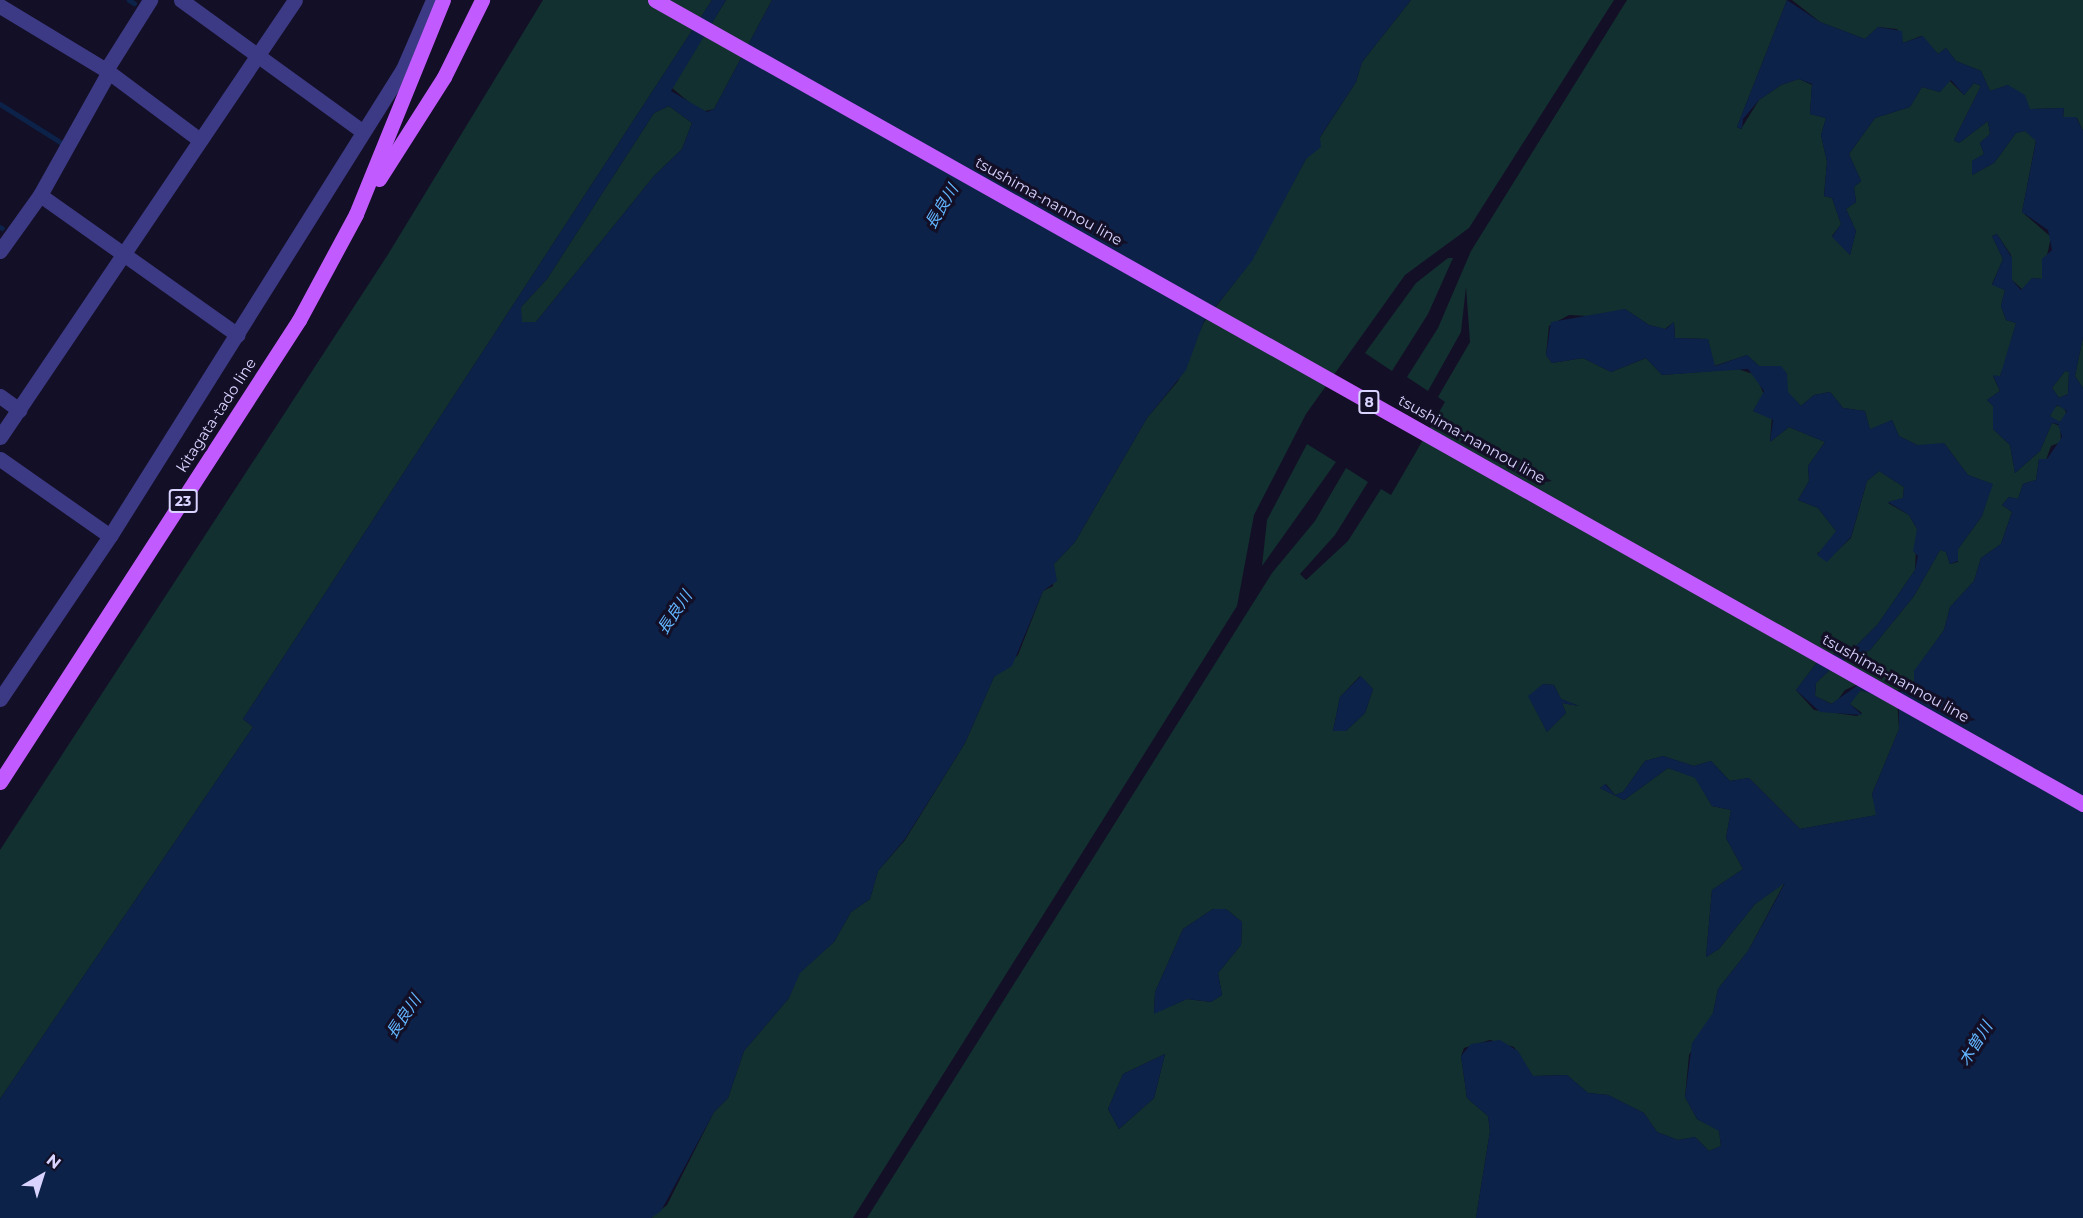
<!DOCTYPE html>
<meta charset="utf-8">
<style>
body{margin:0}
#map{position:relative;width:2083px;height:1218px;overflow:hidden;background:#130f26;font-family:Montserrat,"Noto Sans JP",sans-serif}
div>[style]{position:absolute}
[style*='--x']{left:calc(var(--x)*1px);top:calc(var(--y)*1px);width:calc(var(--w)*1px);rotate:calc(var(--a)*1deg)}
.green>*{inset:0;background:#12302f}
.round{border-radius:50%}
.water>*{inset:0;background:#0c2248}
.stream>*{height:4.5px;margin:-2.25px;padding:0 2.25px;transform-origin:2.25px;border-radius:2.25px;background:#0c2248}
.minor>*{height:15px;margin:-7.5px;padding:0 7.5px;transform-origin:7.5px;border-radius:7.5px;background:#3d3a85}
.primary>*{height:15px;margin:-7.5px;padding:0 7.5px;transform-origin:7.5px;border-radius:7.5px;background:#c25bff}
span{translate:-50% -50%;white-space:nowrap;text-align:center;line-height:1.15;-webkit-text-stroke:6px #130f26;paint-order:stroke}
.shield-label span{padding:2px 4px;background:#130f26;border:2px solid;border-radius:4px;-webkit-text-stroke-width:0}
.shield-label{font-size:14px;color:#d9d4ff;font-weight:700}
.street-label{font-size:15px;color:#d9d4ff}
.water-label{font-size:16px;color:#62b6ff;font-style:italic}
.north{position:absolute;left:12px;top:1146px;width:60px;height:60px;-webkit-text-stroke:4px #130f26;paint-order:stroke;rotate:39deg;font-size:16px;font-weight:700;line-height:24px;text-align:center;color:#d9d4ff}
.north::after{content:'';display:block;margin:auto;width:21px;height:27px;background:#d9d4ff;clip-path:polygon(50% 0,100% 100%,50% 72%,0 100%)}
</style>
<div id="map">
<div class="green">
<div style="clip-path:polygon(543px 0,712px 0,243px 719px,253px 727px,0 1099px,0 850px,387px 256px)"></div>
<div style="clip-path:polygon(726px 0,772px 0,714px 109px,701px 112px,672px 88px)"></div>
<div style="clip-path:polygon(1411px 0,1614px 0,1469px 228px,1405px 275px,1306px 414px,1254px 515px,1237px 606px,853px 1218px,651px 1218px,667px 1205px,714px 1112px,728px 1098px,744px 1051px,789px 998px,799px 973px,834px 942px,851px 912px,870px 899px,878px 871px,905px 840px,965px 743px,994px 677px,1018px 655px,1043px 591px,1053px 586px,1054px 564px,1075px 542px,1147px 418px,1178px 381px,1204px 322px,1249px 264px,1306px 159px,1356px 82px,1362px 62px)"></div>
<div style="clip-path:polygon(evenodd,1627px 0,1787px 0,1737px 127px,1741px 129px,1759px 100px,1781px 85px,1799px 79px,1812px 85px,1810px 114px,1826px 118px,1821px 135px,1827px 162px,1824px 196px,1832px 198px,1841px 224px,1832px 236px,1850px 255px,1856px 231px,1846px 209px,1856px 202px,1854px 187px,1861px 181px,1849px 154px,1875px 118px,1910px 107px,1922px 87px,1940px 92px,1949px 80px,1964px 95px,1974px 83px,1981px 86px,1954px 140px,1959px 143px,1988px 121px,1990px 134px,1980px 143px,1984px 154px,1972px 161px,1972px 175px,1994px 163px,2016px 133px,2025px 131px,2036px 140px,2022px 212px,2051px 237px,2042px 279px,2032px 278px,2023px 290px,2012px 280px,2011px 255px,1997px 234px,1992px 236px,2003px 259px,1992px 284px,2005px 290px,2001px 306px,2006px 320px,2016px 323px,2004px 366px,1999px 378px,1993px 376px,2000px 391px,1987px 400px,1993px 406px,1993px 429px,2010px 445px,2015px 473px,2040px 451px,2052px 423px,2060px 426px,2061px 442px,2051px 446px,2046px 460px,2039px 459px,2036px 480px,2023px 484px,2018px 499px,2009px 497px,2002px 505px,2012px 512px,2001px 544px,1981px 558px,1974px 581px,1950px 607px,1944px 630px,1914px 672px,1914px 689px,1890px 691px,1861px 683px,1845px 690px,1834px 705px,1815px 696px,1816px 683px,1837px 663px,1870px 650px,1914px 596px,1940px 550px,1946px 552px,1950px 564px,1958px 562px,1958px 549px,1982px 516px,1992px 484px,1968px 475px,1944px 443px,1938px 448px,1917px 445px,1899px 436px,1892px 420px,1870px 430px,1865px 411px,1843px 408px,1830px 392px,1814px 395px,1801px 406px,1787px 392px,1787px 374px,1780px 366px,1759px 366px,1747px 355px,1714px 366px,1708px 339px,1675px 338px,1674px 322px,1665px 329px,1649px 325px,1625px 309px,1604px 317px,1569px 315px,1549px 326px,1546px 355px,1552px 363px,1583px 358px,1611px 372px,1646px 358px,1662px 375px,1738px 369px,1756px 375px,1764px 395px,1753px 411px,1772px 417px,1770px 442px,1789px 427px,1825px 442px,1808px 466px,1809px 481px,1798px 500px,1818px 508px,1836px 531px,1827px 548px,1817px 553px,1826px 561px,1851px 538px,1867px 481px,1879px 471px,1904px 487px,1903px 498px,1888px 503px,1909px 515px,1917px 529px,1915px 570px,1878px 624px,1856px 646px,1819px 660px,1796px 690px,1814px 710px,1857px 716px,1862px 713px,1850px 704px,1859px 690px,1897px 700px,1899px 729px,1872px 794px,1877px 815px,1800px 829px,1749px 778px,1730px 781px,1711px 761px,1694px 766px,1663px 756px,1645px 761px,1623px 792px,1615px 795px,1606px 784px,1600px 788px,1624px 800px,1668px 768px,1695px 777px,1712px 806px,1731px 810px,1726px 838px,1743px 869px,1712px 890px,1706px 957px,1719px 949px,1755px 904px,1785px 882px,1748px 951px,1718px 989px,1713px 1013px,1689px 1055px,1685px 1097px,1697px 1119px,1719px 1130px,1721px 1146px,1709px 1151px,1695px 1137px,1678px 1140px,1657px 1132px,1644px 1113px,1608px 1095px,1588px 1093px,1567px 1075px,1533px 1076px,1514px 1047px,1490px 1040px,1464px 1048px,1461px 1056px,1467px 1098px,1488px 1116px,1490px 1131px,1476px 1218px,867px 1218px,1272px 573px,1315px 521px,1346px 468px,1368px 482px,1335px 535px,1300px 574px,1306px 580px,1348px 541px,1381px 489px,1391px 495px,1445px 402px,1438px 397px,1470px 342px,1466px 287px,1461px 332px,1428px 391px,1407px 377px,1438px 328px,1471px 251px,1627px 0,1360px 676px,1373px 689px,1365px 713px,1346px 731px,1333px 731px,1340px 697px,1360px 676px,1627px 0,1543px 684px,1554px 685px,1561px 699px,1579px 706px,1562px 703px,1566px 713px,1547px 732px,1529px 697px,1543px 684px,1627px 0,1213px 909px,1226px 909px,1242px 922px,1241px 945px,1218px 973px,1222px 995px,1211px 1002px,1187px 999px,1154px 1013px,1155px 992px,1183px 929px,1213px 909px,1627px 0,1165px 1054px,1154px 1098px,1119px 1129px,1108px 1109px,1123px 1074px,1165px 1054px)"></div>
<div style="clip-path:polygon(1792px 0,2083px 0,2083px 131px,2077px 118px,2063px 118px,2064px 108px,2030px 109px,2008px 85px,1990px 91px,1981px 71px,1956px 61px,1946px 48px,1938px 54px,1921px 36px,1903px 43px,1897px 29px,1878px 27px,1865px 39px,1820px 22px)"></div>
<div style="clip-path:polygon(669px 106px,692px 123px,682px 149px,654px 176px,536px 322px,522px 322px,518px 319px,521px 307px,547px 279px,654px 113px)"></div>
<div style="clip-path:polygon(1448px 258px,1453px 258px,1428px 314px,1392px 371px,1365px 353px,1416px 283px)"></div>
<div style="clip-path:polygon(2083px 337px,2083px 388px,2075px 376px)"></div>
<div style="clip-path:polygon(2065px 371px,2069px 372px,2068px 394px,2059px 398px,2052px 388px)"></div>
<div class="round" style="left:2050px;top:406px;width:16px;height:16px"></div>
<div style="clip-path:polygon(1307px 444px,1336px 462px,1262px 566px,1267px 520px)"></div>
</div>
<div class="water">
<div style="clip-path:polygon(evenodd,712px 0,726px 0,671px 91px,707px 112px,714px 109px,772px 0,1411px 0,1362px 62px,1356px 82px,1320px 137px,1321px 147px,1306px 159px,1252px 261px,1204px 321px,1186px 370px,1147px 418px,1075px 542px,1054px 564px,1057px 581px,1043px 591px,1012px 666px,994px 677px,965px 743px,905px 839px,878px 871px,870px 899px,851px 912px,834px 942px,800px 973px,789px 998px,744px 1051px,728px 1098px,714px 1112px,661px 1211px,651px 1218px,0 1218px,0 1099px,253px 727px,243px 719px,712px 0,669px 106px,692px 123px,682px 149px,654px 176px,536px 322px,522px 322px,521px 307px,547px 279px,654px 113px,669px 106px)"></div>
<div style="clip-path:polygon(evenodd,1787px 0,1820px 22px,1865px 39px,1878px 27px,1902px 31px,1903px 43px,1923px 36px,1938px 54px,1946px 48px,1956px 61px,1981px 71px,1990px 91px,2008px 85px,2025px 95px,2030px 109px,2064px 108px,2063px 117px,2076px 117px,2083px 131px,2083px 337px,2075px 376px,2083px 388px,2083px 1218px,1476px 1218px,1490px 1131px,1488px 1116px,1467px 1098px,1461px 1056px,1471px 1044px,1500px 1040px,1518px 1051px,1533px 1076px,1567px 1075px,1588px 1093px,1608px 1095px,1644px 1113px,1657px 1132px,1678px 1140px,1695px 1137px,1709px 1151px,1721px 1146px,1719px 1131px,1697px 1119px,1685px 1097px,1692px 1043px,1713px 1013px,1718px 989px,1748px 951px,1785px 883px,1755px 904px,1719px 949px,1706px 957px,1712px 890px,1743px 869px,1726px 838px,1731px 810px,1712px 806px,1695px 778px,1668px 768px,1624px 800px,1600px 788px,1605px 784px,1615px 795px,1623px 792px,1645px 761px,1663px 756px,1694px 766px,1711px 761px,1730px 781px,1749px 778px,1800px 829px,1876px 815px,1872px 794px,1899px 729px,1899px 705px,1861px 690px,1850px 704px,1862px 715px,1820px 712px,1796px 690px,1819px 660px,1856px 646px,1878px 624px,1915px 570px,1918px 556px,1913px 551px,1917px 529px,1909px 515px,1888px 502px,1903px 498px,1904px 487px,1879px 471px,1867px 481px,1851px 537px,1827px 562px,1817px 555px,1836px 531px,1818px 508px,1798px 500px,1809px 481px,1808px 466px,1825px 442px,1789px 427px,1770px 442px,1773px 420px,1753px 411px,1764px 391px,1748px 369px,1662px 375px,1646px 358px,1611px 372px,1583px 358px,1552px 363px,1546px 355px,1551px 322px,1625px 309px,1649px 325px,1666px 329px,1674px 322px,1675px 338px,1708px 339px,1715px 366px,1747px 355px,1759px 366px,1781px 366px,1787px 374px,1788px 392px,1801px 406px,1814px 395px,1830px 392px,1843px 408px,1865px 411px,1870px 429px,1892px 420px,1899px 436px,1917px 445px,1944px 443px,1968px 475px,1993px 484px,1982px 516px,1958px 549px,1958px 561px,1950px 564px,1946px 552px,1940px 550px,1914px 596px,1870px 650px,1837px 663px,1816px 683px,1815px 696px,1831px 704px,1861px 683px,1898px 692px,1914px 689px,1914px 671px,1944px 630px,1950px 607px,1974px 581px,1981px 558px,2001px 544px,2012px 512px,2002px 505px,2009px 497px,2018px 499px,2023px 484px,2036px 480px,2039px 459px,2047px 459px,2062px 437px,2058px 424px,2052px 423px,2040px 451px,2015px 473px,2010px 445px,1993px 429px,1993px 406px,1987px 400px,2000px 391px,1993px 375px,2000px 376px,2016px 323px,2006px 320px,2001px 306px,2005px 290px,1992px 285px,2003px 259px,1992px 236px,1997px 234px,2012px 258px,2012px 280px,2021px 290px,2032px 278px,2042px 279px,2042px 259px,2052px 250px,2048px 230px,2022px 212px,2036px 141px,2025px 131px,2016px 133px,1994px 163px,1972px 175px,1972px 161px,1984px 154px,1980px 143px,1990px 134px,1988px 121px,1959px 143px,1954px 140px,1981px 86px,1974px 83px,1964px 95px,1951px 80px,1940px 92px,1922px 87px,1910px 107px,1875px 118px,1849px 154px,1861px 181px,1854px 187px,1856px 202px,1846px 209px,1856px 231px,1850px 255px,1832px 237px,1841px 224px,1832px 198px,1824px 196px,1827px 162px,1821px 135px,1826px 118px,1810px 114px,1812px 84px,1799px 79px,1781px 85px,1759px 100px,1743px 119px,1742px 129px,1737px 127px,1787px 0,2065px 371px,2069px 372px,2068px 394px,2059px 398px,2052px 388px,2065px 371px,1787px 0,2057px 405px,2067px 411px,2060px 422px,2050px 416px,2057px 405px)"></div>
<div style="clip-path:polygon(1361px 676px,1373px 689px,1365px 713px,1346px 731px,1333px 731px,1340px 697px)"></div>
<div style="clip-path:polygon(1543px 684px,1554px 685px,1561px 699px,1579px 706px,1562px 703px,1566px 713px,1547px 732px,1528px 696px)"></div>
<div style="clip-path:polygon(1213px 909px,1226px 909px,1242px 922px,1241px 945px,1218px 973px,1222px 995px,1211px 1002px,1187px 999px,1154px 1014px,1155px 992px,1183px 929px)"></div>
<div style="clip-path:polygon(1165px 1054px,1154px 1098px,1119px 1129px,1108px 1109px,1123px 1074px)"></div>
</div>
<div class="stream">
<div style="--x:129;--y:0;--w:6;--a:31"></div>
<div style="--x:0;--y:104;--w:73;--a:32.2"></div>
<div style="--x:0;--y:227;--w:2;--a:27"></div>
</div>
<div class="minor">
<div style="--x:181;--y:0;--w:223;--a:35.9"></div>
<div style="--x:0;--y:6;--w:124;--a:31.1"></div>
<div style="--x:106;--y:70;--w:117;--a:36.7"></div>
<div style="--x:106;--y:70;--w:83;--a:-57.8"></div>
<div style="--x:40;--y:195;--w:242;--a:35.3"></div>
<div style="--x:0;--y:251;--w:69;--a:-54.5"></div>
<div style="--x:40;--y:195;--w:137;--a:-60.8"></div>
<div style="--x:0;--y:396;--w:24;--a:36"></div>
<div style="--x:0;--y:437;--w:527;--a:-55.98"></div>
<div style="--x:0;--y:459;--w:134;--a:35"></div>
<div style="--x:0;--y:699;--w:197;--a:-56"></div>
<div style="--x:110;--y:536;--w:551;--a:-57.9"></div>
<div style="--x:403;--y:69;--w:75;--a:-66.5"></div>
</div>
<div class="primary">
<div style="--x:655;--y:0;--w:1639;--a:29.38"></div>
<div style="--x:379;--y:179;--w:121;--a:-57.5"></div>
<div style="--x:444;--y:77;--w:86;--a:-63.7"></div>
<div style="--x:0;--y:782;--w:550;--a:-57.09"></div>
<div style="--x:299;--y:320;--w:120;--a:-61.7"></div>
<div style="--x:356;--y:214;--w:231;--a:-67.9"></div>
</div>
<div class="shield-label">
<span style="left:1369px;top:402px">8</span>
<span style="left:183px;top:501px">23</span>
</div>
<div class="street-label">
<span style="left:1049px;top:201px;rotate:29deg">tsushima-nannou line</span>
<span style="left:216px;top:415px;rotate:-57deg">kitagata-tado line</span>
<span style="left:1472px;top:439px;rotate:29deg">tsushima-nannou line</span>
<span style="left:1896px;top:678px;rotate:29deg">tsushima-nannou line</span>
</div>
<div class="water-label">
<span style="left:942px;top:207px;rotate:-59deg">長良川</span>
<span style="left:675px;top:613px;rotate:-56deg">長良川</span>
<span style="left:404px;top:1017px;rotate:-56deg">長良川</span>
<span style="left:1976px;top:1044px;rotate:-58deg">木曽川</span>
</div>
<div class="north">N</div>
</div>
